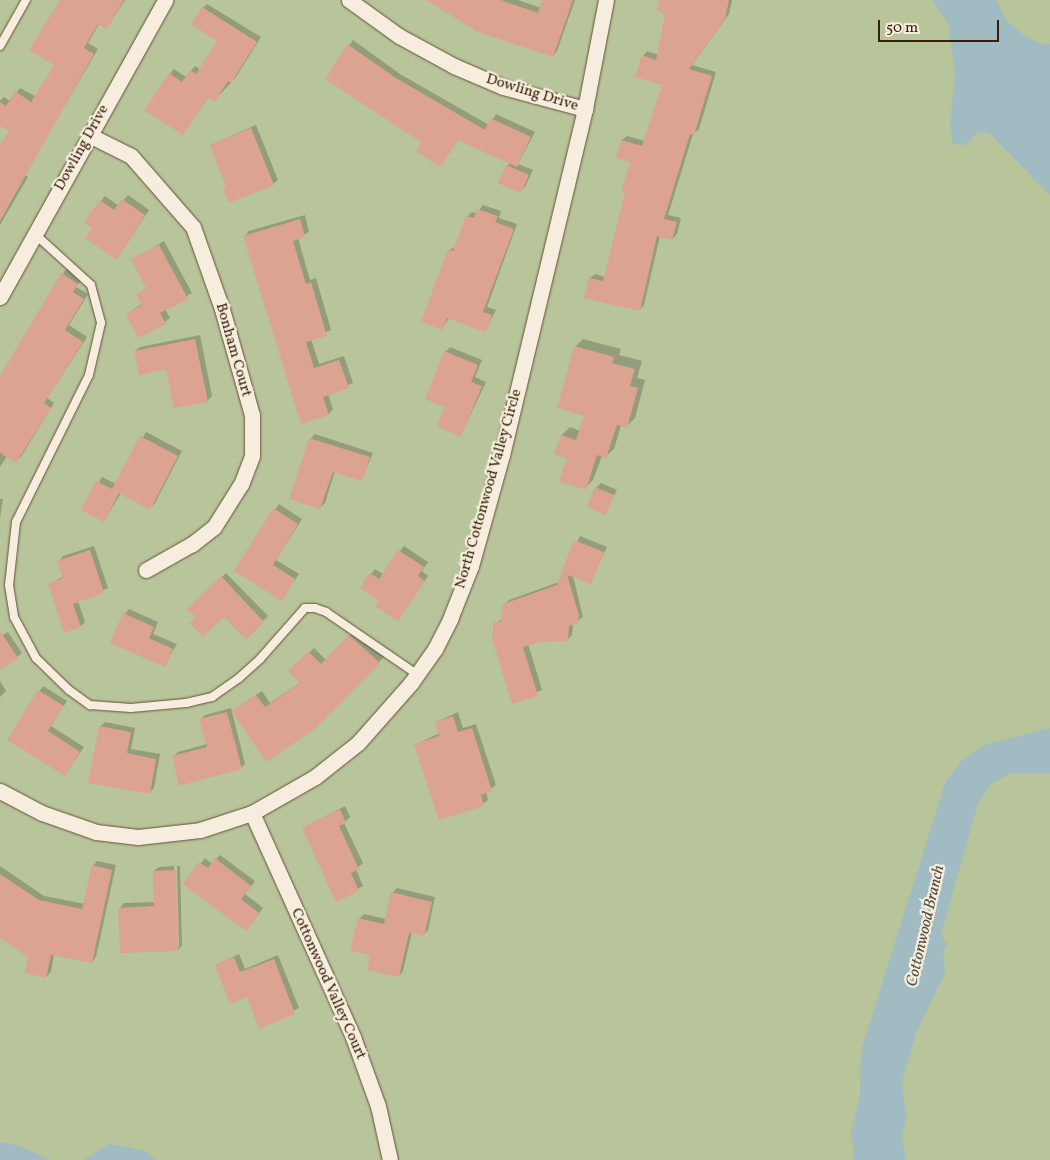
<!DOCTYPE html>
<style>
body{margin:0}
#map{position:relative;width:1050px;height:1160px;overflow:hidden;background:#f3e3cc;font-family:Vollkorn,serif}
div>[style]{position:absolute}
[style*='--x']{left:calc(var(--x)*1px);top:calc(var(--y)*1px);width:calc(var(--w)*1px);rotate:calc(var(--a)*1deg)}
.green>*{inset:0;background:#b8c49a}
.water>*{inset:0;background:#a0bbc2}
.shadow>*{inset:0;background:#0003}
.building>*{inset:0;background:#dba390}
.roads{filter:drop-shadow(0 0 1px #645239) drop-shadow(0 0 1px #645239)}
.lane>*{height:8px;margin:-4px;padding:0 4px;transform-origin:4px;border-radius:4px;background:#f7edde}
.street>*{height:15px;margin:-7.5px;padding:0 7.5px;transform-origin:7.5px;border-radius:7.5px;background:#f7edde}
span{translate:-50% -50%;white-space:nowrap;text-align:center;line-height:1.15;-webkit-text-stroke:4.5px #f7edde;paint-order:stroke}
.street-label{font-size:15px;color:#352108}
.water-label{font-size:16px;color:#554f40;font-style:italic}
.scale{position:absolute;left:878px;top:20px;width:121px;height:22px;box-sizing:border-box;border:2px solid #352108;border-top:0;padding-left:6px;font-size:15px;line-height:18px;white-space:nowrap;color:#352108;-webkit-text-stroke:4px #f7edde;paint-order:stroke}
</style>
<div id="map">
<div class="green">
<div style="clip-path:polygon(0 0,1050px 0,1050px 1160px,0 1160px)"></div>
</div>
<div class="water">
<div style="clip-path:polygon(932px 0,996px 0,1006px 20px,1024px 35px,1040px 43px,1050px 44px,1050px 195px,990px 134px,979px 132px,965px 145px,952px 144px,950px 123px,955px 73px,948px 23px)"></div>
<div style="clip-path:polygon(1050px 728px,1050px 773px,1012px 773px,991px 784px,978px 803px,941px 934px,947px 945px,943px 955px,945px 973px,916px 1033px,902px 1081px,906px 1118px,902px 1138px,906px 1160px,854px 1160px,851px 1130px,860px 1095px,861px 1051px,945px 783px,963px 759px,987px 744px)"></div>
<div style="clip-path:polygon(0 1142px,20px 1146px,50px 1160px,0 1160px)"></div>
<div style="clip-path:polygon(109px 1144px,146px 1151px,156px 1160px,84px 1160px)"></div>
</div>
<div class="shadow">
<div style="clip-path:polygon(62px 0,125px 0,110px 23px,106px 28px,99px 24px,88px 43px,98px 49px,24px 175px,28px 177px,0 225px,0 147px,10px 130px,0 124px,0 101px,4px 97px,10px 101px,20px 88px,35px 96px,55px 64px)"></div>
<div style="clip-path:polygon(430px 0,518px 0,541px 8px,543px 0,575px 0,557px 51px,553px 56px)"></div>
<div style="clip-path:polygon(660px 0,732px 0,729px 14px,692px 65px,716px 72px,699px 129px,693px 134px,668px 215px,681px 218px,677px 234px,672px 239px,660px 236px,644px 305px,640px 310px,590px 278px,595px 274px,606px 277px,627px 191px,631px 161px,617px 157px,622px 140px,627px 136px,645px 141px,663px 84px,643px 56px,647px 51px,659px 55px,666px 15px)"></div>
<div style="clip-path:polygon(207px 4px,261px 37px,236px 77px,215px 100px,209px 96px,183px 134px,170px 74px,174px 69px,186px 77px,195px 66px,201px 70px,219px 40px,203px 8px)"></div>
<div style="clip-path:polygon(353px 40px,400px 74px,489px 125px,496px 114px,535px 132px,518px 164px,533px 170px,525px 187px,521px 191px,507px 166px,510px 162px,458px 139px,441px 165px,423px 141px,327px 78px)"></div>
<div style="clip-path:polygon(256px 125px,278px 180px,273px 184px,227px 186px,211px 145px)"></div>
<div style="clip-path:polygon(128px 195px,149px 210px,117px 259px,94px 228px,101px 201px,105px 196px,119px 206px)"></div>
<div style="clip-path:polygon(483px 205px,501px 211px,499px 218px,517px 224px,487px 307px,496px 310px,485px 331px,449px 318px,442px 329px,449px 250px,457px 246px,468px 216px,472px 212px,477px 213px)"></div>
<div style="clip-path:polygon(305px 215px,309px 232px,298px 238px,310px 280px,316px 278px,331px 330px,311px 339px,319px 364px,344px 356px,353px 383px,328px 394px,333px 409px,329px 414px,302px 423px,245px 236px,249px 231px)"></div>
<div style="clip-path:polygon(164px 241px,192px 293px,165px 309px,170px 318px,165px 322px,127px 314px,143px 303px,138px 294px,147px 287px,133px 260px)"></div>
<div style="clip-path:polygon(66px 269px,82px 279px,76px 287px,88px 294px,69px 325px,87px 337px,47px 398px,54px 403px,21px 457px,16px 461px,7px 456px,0 467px,0 379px)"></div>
<div style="clip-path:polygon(200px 335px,212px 396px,207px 401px,167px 368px,135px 351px,140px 347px)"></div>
<div style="clip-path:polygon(583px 339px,621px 349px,619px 355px,642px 361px,637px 378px,645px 380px,635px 418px,627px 426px,621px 425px,614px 449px,605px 457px,602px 456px,593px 480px,585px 488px,568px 458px,556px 454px,562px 435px,570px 427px,580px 431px,586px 415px,575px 347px)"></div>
<div style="clip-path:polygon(450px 347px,482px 360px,475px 377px,486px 382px,461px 435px,446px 407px,445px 352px)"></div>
<div style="clip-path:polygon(146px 432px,182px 451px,155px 503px,150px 508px,121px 493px,104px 521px,83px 510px,102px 477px,116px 484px)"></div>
<div style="clip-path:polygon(315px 434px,373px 453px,361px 480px,335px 471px,325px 503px,320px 508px,310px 439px)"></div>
<div style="clip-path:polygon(601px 483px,617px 490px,605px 513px,596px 488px)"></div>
<div style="clip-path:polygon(0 499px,3px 499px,0 518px)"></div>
<div style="clip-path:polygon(279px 504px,302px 519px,276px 560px,299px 574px,282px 599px,235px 570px)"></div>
<div style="clip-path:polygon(580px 536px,607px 547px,590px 583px,573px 576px,583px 617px,573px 624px,572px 635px,568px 639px,540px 640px,528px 644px,542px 690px,513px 702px,495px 624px,503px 618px,504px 605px,509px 600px,559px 582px)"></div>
<div style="clip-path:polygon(94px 546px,108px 588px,78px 601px,85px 622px,81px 626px,49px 584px,64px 576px,59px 561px,63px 556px)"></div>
<div style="clip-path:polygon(404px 546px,428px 562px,422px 571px,428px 576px,398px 620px,381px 600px,361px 587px,375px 569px,383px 574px)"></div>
<div style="clip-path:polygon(226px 573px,268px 616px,246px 638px,224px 615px,197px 617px,189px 609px)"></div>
<div style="clip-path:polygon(129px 609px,158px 622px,153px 634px,177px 644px,164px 666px,125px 614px)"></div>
<div style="clip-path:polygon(355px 631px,384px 657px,314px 728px,238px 707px,262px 691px,270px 703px,301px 682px,290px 671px,314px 648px,326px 660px)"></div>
<div style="clip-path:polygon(8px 632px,22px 653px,0 669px,0 637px)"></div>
<div style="clip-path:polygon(0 681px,6px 691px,0 697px)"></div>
<div style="clip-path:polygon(43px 686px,67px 701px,51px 726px,84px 747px,65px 775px,8px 739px)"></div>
<div style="clip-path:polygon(231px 708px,245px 764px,241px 768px,173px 757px,178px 752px,207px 744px,201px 719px,205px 715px)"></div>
<div style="clip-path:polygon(458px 712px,463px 728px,476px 724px,496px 785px,486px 792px,488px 800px,483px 804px,416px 744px,440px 733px,436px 722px)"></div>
<div style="clip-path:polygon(105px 722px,135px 728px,131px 749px,160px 754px,154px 788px,149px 793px,100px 727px)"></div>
<div style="clip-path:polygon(345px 806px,350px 817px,344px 823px,363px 863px,356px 869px,363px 886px,337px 900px,303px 828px)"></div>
<div style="clip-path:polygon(220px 855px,255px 881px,245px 894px,263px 908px,250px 925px,185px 884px,205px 858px,212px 864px)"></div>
<div style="clip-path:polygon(97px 861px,116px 865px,96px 957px,92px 962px,54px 954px,51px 972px,46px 977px,30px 957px,0 937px,0 866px,44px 896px,85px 904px,93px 866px)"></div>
<div style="clip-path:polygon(174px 866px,177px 947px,179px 947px,177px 866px,180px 866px,182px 945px,178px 950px,120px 908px,124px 903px,155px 902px,154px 871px,159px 867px)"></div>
<div style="clip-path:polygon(397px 888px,435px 897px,428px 930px,423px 935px,412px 932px,403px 971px,399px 976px,372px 954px,359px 919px,364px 914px,386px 919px,392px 893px)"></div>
<div style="clip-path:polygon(239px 954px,245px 969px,278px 955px,299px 1008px,260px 1027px,247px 995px,216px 965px)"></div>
</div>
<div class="building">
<div style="clip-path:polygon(60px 0,124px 0,106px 29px,98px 24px,84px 48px,94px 54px,0 221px,0 145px,9px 131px,0 126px,0 102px,6px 106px,15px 91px,31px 102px,54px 65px,29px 50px)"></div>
<div style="clip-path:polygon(426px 0,501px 0,538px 13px,542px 0,573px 0,553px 57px,478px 32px)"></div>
<div style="clip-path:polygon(659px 0,729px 0,725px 19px,689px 69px,712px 76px,694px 135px,690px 134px,664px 219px,677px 222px,672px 240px,657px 236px,640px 311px,584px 298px,589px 278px,603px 281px,625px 192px,621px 191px,630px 162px,616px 158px,621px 140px,642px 146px,662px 85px,635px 77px,642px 55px,656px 60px,665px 15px,657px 10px)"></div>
<div style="clip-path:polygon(202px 7px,257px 42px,231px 83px,228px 81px,215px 102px,208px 97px,183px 135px,144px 110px,169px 73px,182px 82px,190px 70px,196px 74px,217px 41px,191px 24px)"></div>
<div style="clip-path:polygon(347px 44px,396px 78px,485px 130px,490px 118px,531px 137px,517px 167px,457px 140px,441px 167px,416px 151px,421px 142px,325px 79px)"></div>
<div style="clip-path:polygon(251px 128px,274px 185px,229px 203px,223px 188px,226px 187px,210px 145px)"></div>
<div style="clip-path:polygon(506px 165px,529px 175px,521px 193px,498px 183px)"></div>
<div style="clip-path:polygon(122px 199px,145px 215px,117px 260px,85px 238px,92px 228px,84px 222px,100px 200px,114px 210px)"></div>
<div style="clip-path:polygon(477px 209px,498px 216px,495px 222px,514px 229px,483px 312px,492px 315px,486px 332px,447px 318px,443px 330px,421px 322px,448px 249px,453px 251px,466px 216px,474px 218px)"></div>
<div style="clip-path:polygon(300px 219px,305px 237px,293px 241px,306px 284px,311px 282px,327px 336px,306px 342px,314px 368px,339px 360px,349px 388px,323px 397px,329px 415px,301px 424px,243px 236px)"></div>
<div style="clip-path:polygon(159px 245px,188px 299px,160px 313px,166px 324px,138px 338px,126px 314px,142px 305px,136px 294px,146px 288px,131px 259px)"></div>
<div style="clip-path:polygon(61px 273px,78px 284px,73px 292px,84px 299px,65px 330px,83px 342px,44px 403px,51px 408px,16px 463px,0 453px,0 376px)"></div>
<div style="clip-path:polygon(195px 339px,208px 402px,174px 408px,166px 369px,139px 375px,134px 351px)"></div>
<div style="clip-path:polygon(574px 346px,614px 357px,612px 363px,635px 369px,630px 386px,638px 388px,627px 428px,617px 425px,606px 458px,597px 455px,586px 490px,559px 481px,567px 458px,554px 454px,561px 435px,576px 440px,584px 416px,557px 408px)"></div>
<div style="clip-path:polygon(444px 351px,478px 365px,471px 382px,482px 386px,461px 437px,437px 426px,445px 407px,425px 399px)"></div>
<div style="clip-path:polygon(140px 436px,178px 456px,150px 510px,119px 493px,104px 522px,81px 510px,96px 481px,112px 489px)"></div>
<div style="clip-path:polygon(309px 438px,370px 457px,362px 481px,333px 472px,320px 509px,289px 499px)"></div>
<div style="clip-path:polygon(595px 487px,614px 495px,606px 515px,587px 507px)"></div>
<div style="clip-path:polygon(273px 508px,298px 524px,273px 565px,295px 579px,282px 601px,234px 571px)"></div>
<div style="clip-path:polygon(574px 540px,604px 552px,591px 584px,567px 575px,579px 615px,578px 623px,569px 626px,568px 641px,540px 642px,523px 647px,538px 696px,512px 704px,492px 639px,493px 623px,501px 621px,503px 604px,557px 585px)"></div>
<div style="clip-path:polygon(90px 550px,104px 593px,73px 604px,81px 627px,64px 633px,48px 583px,63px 578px,57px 561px)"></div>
<div style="clip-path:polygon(398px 550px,424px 567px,418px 576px,425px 581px,398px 621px,375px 606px,379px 601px,360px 588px,370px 573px,379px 579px)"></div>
<div style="clip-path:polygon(221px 576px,264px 622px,246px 640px,224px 617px,203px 637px,190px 623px,196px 617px,187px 609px)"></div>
<div style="clip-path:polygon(123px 613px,154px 627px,149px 638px,173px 649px,165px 667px,110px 643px)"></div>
<div style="clip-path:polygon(0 631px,18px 658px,0 670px)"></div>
<div style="clip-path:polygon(349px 635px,380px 663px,315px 729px,266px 762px,232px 711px,256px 695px,265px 707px,300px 683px,288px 671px,308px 651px,321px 664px)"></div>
<div style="clip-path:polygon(38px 690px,64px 706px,48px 731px,80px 752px,65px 776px,7px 740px)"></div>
<div style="clip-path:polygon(227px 712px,242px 769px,179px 786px,172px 756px,207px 747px,199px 719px)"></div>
<div style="clip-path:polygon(453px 716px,458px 732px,472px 728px,492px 791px,481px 795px,484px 806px,439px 820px,414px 744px,439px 736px,435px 722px)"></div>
<div style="clip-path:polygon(99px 726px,131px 732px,127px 753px,156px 759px,150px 794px,88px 783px)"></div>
<div style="clip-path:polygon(340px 809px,346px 823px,339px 826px,359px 869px,351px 873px,359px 891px,336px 902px,302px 828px)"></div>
<div style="clip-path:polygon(215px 858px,251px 886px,241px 899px,259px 913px,246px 931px,183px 884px,199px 862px,208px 868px)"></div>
<div style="clip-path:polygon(92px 865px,112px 870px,92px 963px,51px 955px,46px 978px,25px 973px,28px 957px,0 938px,0 874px,39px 900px,82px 909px)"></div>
<div style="clip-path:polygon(176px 870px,178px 951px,120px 953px,118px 908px,154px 906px,153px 871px)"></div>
<div style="clip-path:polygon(391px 892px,432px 902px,424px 936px,409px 933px,399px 977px,367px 970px,370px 955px,350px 951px,358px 918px,384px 924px)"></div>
<div style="clip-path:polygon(234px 957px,240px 972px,274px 959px,295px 1014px,259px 1029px,247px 997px,230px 1004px,215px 965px)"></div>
</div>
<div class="roads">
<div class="lane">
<div style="--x:0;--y:46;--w:53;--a:-60.5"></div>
<div style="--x:36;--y:235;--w:74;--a:42.3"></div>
<div style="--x:91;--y:285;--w:39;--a:75"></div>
<div style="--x:101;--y:323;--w:53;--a:103"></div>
<div style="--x:89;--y:375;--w:164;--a:116.4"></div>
<div style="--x:16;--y:522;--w:63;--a:96.3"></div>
<div style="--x:9;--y:585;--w:32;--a:81"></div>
<div style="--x:14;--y:617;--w:47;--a:61.8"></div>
<div style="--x:36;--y:658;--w:46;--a:44.1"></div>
<div style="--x:69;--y:690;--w:26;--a:36"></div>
<div style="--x:90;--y:705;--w:41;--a:4.2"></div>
<div style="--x:131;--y:708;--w:55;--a:-5.2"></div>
<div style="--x:186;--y:703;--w:27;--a:-13"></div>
<div style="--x:212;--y:697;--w:33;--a:-35"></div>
<div style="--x:239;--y:678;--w:28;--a:-42"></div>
<div style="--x:260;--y:659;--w:68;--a:-48.6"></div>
<div style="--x:305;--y:608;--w:10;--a:0"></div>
<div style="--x:315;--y:608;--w:12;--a:20"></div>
<div style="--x:326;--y:612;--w:112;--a:34.4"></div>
</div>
<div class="street">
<div style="--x:349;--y:0;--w:62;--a:35.8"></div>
<div style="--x:399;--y:36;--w:63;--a:28.6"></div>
<div style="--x:454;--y:66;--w:53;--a:23.2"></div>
<div style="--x:503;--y:87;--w:85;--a:15"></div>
<div style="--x:89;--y:135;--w:47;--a:26.6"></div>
<div style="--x:131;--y:156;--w:94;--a:48.9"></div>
<div style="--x:193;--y:227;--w:87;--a:70.5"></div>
<div style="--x:222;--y:309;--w:110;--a:74.2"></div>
<div style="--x:252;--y:415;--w:41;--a:90"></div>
<div style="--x:252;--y:456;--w:30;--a:111"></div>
<div style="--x:241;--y:484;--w:51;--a:122.1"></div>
<div style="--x:214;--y:527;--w:28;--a:142"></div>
<div style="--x:192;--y:544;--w:53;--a:150.5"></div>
<div style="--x:0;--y:297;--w:340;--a:-60.9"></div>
<div style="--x:0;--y:791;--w:47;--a:27.6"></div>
<div style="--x:42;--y:813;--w:57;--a:19.4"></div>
<div style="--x:96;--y:832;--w:42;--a:6.8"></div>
<div style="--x:138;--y:837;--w:62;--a:-6.4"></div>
<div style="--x:200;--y:830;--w:55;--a:-18.1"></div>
<div style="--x:252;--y:813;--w:73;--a:-29.7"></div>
<div style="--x:315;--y:777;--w:55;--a:-38.3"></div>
<div style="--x:358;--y:743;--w:80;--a:-48.5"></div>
<div style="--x:411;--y:683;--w:42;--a:-54.8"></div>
<div style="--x:435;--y:649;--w:34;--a:-63"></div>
<div style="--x:450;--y:619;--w:57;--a:-68.4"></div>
<div style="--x:471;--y:566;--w:115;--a:-74.4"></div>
<div style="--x:502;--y:455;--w:356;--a:-76.5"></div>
<div style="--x:585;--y:109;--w:111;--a:-79.1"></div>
<div style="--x:252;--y:813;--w:246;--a:65.7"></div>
<div style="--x:353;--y:1037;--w:73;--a:70.1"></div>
<div style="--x:378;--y:1106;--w:55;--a:77.5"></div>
</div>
</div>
<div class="street-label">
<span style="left:532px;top:93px;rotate:17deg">Dowling Drive</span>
<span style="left:82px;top:148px;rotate:-61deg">Dowling Drive</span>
<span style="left:233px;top:350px;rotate:74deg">Bonham Court</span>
<span style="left:489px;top:489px;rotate:-74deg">North Cottonwood Valley Circle</span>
<span style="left:328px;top:984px;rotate:66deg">Cottonwood Valley Court</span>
</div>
<div class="water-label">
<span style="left:926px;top:926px;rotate:-77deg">Cottonwood Branch</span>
</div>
<div class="scale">50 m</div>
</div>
